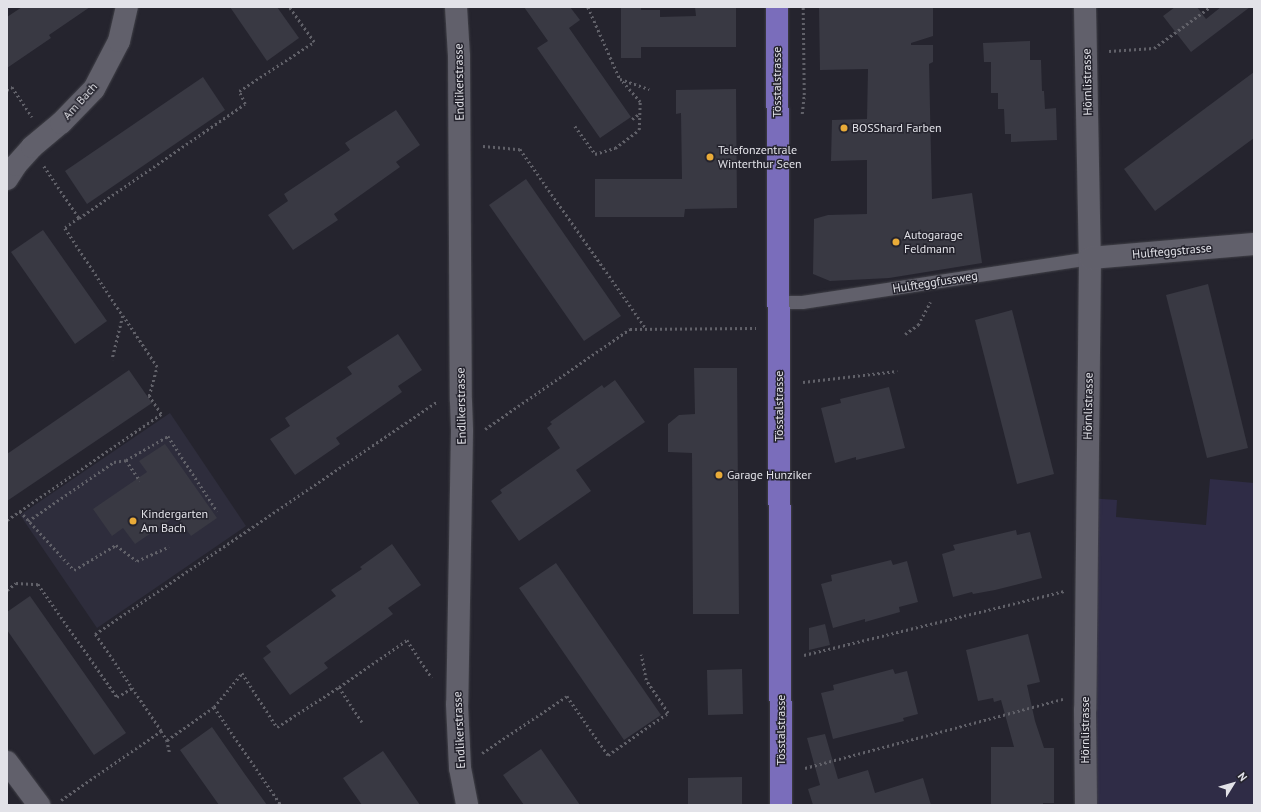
<!DOCTYPE html>
<meta charset="utf-8">
<style>
body{margin:0}
#map{position:relative;width:1261px;height:812px;overflow:hidden;background:#25242e;font-family:"PT Sans",sans-serif}
div>[style]{position:absolute}
[style*='--x']{left:calc(var(--x)*1px);top:calc(var(--y)*1px);width:calc(var(--w)*1px);rotate:calc(var(--a)*1deg)}
.built>*{inset:0;background:#2e2d3c}
.green>*{inset:0;background:#2f2c46}
.building>*{inset:0;background:#393943}
.path>*{height:2.5px;margin-top:-1.25px;transform-origin:0;background:repeating-linear-gradient(90deg,#616169 0 2px,transparent 0 5px)}
.roads{filter:drop-shadow(0 0 1px #414148) drop-shadow(0 0 1px #414148)}
.lane>*{height:13px;margin:-6.5px;padding:0 6.5px;transform-origin:6.5px;border-radius:6.5px;background:#61606b}
.street>*{height:22px;margin:-11px;padding:0 11px;transform-origin:11px;border-radius:11px;background:#61606b}
.primary>*{height:22px;margin:-11px;padding:0 11px;transform-origin:11px;border-radius:11px;background:#7a6dbb}
.dots>*{width:11px;height:11px;translate:-50% -50%;box-sizing:border-box;border:2px solid #25242e;border-radius:50%}
span{translate:-50% -50%;white-space:nowrap;text-align:center;line-height:1.15;-webkit-text-stroke:3px #25242e;paint-order:stroke}
.street-label{font-size:12px;color:#e2e2e8}
.poi-label{font-size:12px;color:#e2e2e8}
.left{translate:0 -50%;text-align:left}
.frame{position:absolute;inset:0;border:8px solid #e2e2e8;pointer-events:none}
.north{position:absolute;left:1213px;top:764px;width:40px;height:40px;-webkit-text-stroke:3px #25242e;paint-order:stroke;rotate:53deg;font-size:11px;font-weight:700;line-height:16px;text-align:center;color:#e2e2e8}
.north::after{content:'';display:block;margin:auto;width:14px;height:18px;background:#e2e2e8;clip-path:polygon(50% 0,100% 100%,50% 72%,0 100%)}
</style>
<div id="map">
<div class="built">
<div style="clip-path:polygon(170px 413px,246px 526px,97px 628px,20px 515px)"></div>
</div>
<div class="green">
<div style="clip-path:polygon(1210px 479px,1254px 483px,1254px 805px,1086px 805px,1087px 498px,1117px 500px,1116px 517px,1206px 525px)"></div>
</div>
<div class="building">
<div style="clip-path:polygon(22px 7px,90px 7px,49px 35px,51px 38px,7px 68px,7px 17px)"></div>
<div style="clip-path:polygon(230px 7px,277px 7px,299px 38px,267px 61px)"></div>
<div style="clip-path:polygon(524px 7px,570px 7px,580px 20px,569px 28px,631px 117px,600px 138px,537px 48px,548px 41px)"></div>
<div style="clip-path:polygon(621px 7px,641px 7px,641px 10px,660px 10px,660px 17px,696px 16px,695px 7px,736px 7px,736px 47px,641px 47px,641px 58px,621px 58px)"></div>
<div style="clip-path:polygon(819px 7px,933px 7px,933px 36px,911px 43px,911px 45px,933px 45px,933px 62px,929px 64px,932px 199px,972px 193px,982px 263px,889px 278px,830px 281px,813px 274px,814px 219px,828px 215px,867px 214px,867px 160px,831px 161px,832px 120px,867px 119px,868px 69px,820px 70px)"></div>
<div style="clip-path:polygon(1175px 7px,1197px 7px,1206px 19px,1221px 7px,1250px 7px,1191px 52px,1163px 16px)"></div>
<div style="clip-path:polygon(1030px 41px,1030px 60px,1041px 60px,1042px 91px,1044px 91px,1045px 109px,1056px 108px,1057px 140px,1011px 142px,1011px 134px,1005px 134px,1004px 109px,998px 109px,998px 93px,991px 93px,991px 62px,984px 62px,983px 43px)"></div>
<div style="clip-path:polygon(1254px 72px,1254px 138px,1155px 211px,1124px 169px)"></div>
<div style="clip-path:polygon(203px 77px,225px 110px,87px 204px,65px 171px)"></div>
<div style="clip-path:polygon(736px 89px,737px 208px,685px 209px,684px 217px,595px 217px,595px 179px,682px 179px,681px 113px,676px 114px,676px 90px)"></div>
<div style="clip-path:polygon(396px 110px,420px 145px,396px 162px,400px 167px,334px 214px,338px 220px,293px 250px,268px 215px,288px 201px,284px 194px,350px 150px,345px 143px)"></div>
<div style="clip-path:polygon(526px 179px,621px 316px,584px 341px,489px 205px)"></div>
<div style="clip-path:polygon(43px 230px,107px 321px,75px 344px,11px 252px)"></div>
<div style="clip-path:polygon(1208px 284px,1248px 448px,1207px 458px,1166px 295px)"></div>
<div style="clip-path:polygon(1012px 310px,1054px 474px,1017px 484px,975px 320px)"></div>
<div style="clip-path:polygon(398px 334px,422px 370px,398px 386px,402px 392px,336px 438px,340px 444px,295px 475px,270px 439px,290px 426px,285px 418px,352px 374px,347px 367px)"></div>
<div style="clip-path:polygon(694px 368px,737px 368px,739px 614px,693px 614px,692px 453px,668px 452px,668px 424px,679px 415px,695px 414px)"></div>
<div style="clip-path:polygon(129px 370px,152px 403px,7px 501px,7px 454px)"></div>
<div style="clip-path:polygon(615px 380px,645px 422px,576px 470px,591px 491px,519px 541px,491px 501px,502px 493px,500px 490px,560px 448px,547px 428px,552px 424px,550px 422px,602px 385px,604px 388px)"></div>
<div style="clip-path:polygon(889px 387px,905px 448px,856px 460px,856px 457px,835px 463px,821px 408px,841px 403px,840px 399px)"></div>
<div style="clip-path:polygon(165px 444px,217px 518px,191px 536px,176px 516px,135px 544px,123px 528px,112px 536px,93px 509px,147px 472px,139px 461px)"></div>
<div style="clip-path:polygon(1016px 530px,1017px 535px,1030px 532px,1042px 578px,995px 590px,973px 594px,972px 592px,953px 597px,942px 554px,955px 550px,953px 545px)"></div>
<div style="clip-path:polygon(392px 544px,421px 585px,388px 608px,393px 614px,324px 663px,328px 668px,290px 695px,263px 658px,271px 652px,266px 646px,336px 596px,331px 590px,362px 569px,360px 567px)"></div>
<div style="clip-path:polygon(891px 560px,893px 565px,907px 561px,918px 602px,899px 607px,900px 612px,865px 622px,865px 619px,833px 628px,821px 584px,832px 581px,831px 575px)"></div>
<div style="clip-path:polygon(556px 563px,661px 715px,624px 740px,519px 588px)"></div>
<div style="clip-path:polygon(30px 596px,126px 733px,94px 755px,7px 630px,7px 612px)"></div>
<div style="clip-path:polygon(825px 624px,830px 645px,809px 650px,809px 628px)"></div>
<div style="clip-path:polygon(1028px 634px,1040px 682px,1027px 685px,1035px 721px,1044px 748px,1054px 748px,1054px 803px,1043px 803px,1043px 805px,991px 805px,991px 747px,1014px 747px,1001px 700px,994px 702px,993px 698px,978px 701px,966px 650px)"></div>
<div style="clip-path:polygon(742px 669px,743px 714px,708px 715px,707px 670px)"></div>
<div style="clip-path:polygon(893px 669px,895px 674px,907px 671px,918px 714px,903px 718px,904px 721px,833px 739px,821px 693px,834px 690px,833px 685px)"></div>
<div style="clip-path:polygon(212px 727px,244px 773px,267px 805px,219px 805px,180px 750px)"></div>
<div style="clip-path:polygon(825px 734px,838px 779px,868px 770px,875px 793px,923px 778px,931px 805px,813px 805px,808px 789px,820px 785px,807px 738px)"></div>
<div style="clip-path:polygon(541px 749px,557px 772px,580px 805px,524px 805px,503px 775px)"></div>
<div style="clip-path:polygon(383px 751px,420px 805px,362px 805px,343px 778px)"></div>
<div style="clip-path:polygon(742px 777px,742px 805px,688px 805px,688px 778px)"></div>
</div>
<div class="path">
<div style="--x:588;--y:7;--w:79;--a:66"></div>
<div style="--x:620;--y:79;--w:31;--a:19"></div>
<div style="--x:1109;--y:51;--w:45;--a:-3.8"></div>
<div style="--x:1154;--y:48;--w:69;--a:-36.2"></div>
<div style="--x:7;--y:90;--w:6;--a:-31"></div>
<div style="--x:12;--y:87;--w:36;--a:56"></div>
<div style="--x:802;--y:114;--w:19;--a:-84"></div>
<div style="--x:804;--y:95;--w:88;--a:-90.7"></div>
<div style="--x:632;--y:119;--w:9;--a:-36"></div>
<div style="--x:575;--y:126;--w:34;--a:54"></div>
<div style="--x:595;--y:154;--w:21;--a:-17"></div>
<div style="--x:615;--y:148;--w:30;--a:-37"></div>
<div style="--x:639;--y:130;--w:28;--a:-88"></div>
<div style="--x:640;--y:102;--w:30;--a:-131"></div>
<div style="--x:483;--y:146;--w:37;--a:5"></div>
<div style="--x:520;--y:149;--w:219;--a:54.9"></div>
<div style="--x:44;--y:166;--w:63;--a:56.1"></div>
<div style="--x:79;--y:218;--w:17;--a:144"></div>
<div style="--x:65;--y:228;--w:105;--a:56.6"></div>
<div style="--x:123;--y:316;--w:45;--a:104"></div>
<div style="--x:79;--y:218;--w:201;--a:-34.5"></div>
<div style="--x:245;--y:104;--w:14;--a:-115"></div>
<div style="--x:239;--y:91;--w:90;--a:-33.2"></div>
<div style="--x:314;--y:42;--w:43;--a:-125.5"></div>
<div style="--x:905;--y:334;--w:16;--a:-35"></div>
<div style="--x:918;--y:325;--w:26;--a:-62"></div>
<div style="--x:803;--y:382;--w:95;--a:-6.7"></div>
<div style="--x:485;--y:429;--w:176;--a:-34.6"></div>
<div style="--x:630;--y:329;--w:126;--a:-0.5"></div>
<div style="--x:126;--y:460;--w:48;--a:-29.7"></div>
<div style="--x:168;--y:436;--w:90;--a:56.8"></div>
<div style="--x:20;--y:511;--w:80;--a:47.5"></div>
<div style="--x:74;--y:570;--w:49;--a:-30.8"></div>
<div style="--x:116;--y:545;--w:26;--a:37"></div>
<div style="--x:137;--y:561;--w:35;--a:-24"></div>
<div style="--x:7;--y:520;--w:187;--a:-34.5"></div>
<div style="--x:161;--y:414;--w:22;--a:-124"></div>
<div style="--x:149;--y:396;--w:30;--a:-75"></div>
<div style="--x:157;--y:367;--w:61;--a:-123.7"></div>
<div style="--x:28;--y:521;--w:104;--a:-34.5"></div>
<div style="--x:114;--y:462;--w:12;--a:-9"></div>
<div style="--x:126;--y:460;--w:25;--a:56"></div>
<div style="--x:7;--y:590;--w:11;--a:-38"></div>
<div style="--x:16;--y:583;--w:22;--a:3"></div>
<div style="--x:38;--y:584;--w:138;--a:55"></div>
<div style="--x:117;--y:697;--w:17;--a:-31"></div>
<div style="--x:804;--y:655;--w:268;--a:-13.8"></div>
<div style="--x:339;--y:687;--w:83;--a:-34.7"></div>
<div style="--x:407;--y:640;--w:45;--a:56.7"></div>
<div style="--x:214;--y:707;--w:119;--a:55.6"></div>
<div style="--x:161;--y:731;--w:11;--a:56"></div>
<div style="--x:167;--y:740;--w:14;--a:78"></div>
<div style="--x:167;--y:740;--w:57;--a:-35.1"></div>
<div style="--x:214;--y:707;--w:44;--a:-50.5"></div>
<div style="--x:242;--y:673;--w:64;--a:57.1"></div>
<div style="--x:277;--y:727;--w:74;--a:-32.8"></div>
<div style="--x:339;--y:687;--w:42;--a:56.7"></div>
<div style="--x:482;--y:753;--w:102;--a:-33.8"></div>
<div style="--x:567;--y:696;--w:72;--a:55.2"></div>
<div style="--x:608;--y:755;--w:73;--a:-35"></div>
<div style="--x:668;--y:713;--w:40;--a:-124"></div>
<div style="--x:646;--y:680;--w:26;--a:-101"></div>
<div style="--x:805;--y:768;--w:267;--a:-15"></div>
<div style="--x:61;--y:800;--w:121;--a:-34.6"></div>
<div style="--x:161;--y:731;--w:117;--a:-124.2"></div>
<div style="--x:95;--y:634;--w:415;--a:-34.2"></div>
</div>
<div class="roads">
<div class="lane">
<div style="--x:779;--y:302;--w:23;--a:0"></div>
<div style="--x:802;--y:302;--w:291;--a:-8.7"></div>
</div>
<div class="street">
<div style="--x:456;--y:7;--w:49;--a:86.5"></div>
<div style="--x:459;--y:56;--w:345;--a:89.7"></div>
<div style="--x:461;--y:401;--w:30;--a:88"></div>
<div style="--x:462;--y:431;--w:273;--a:91"></div>
<div style="--x:457;--y:704;--w:64;--a:87.3"></div>
<div style="--x:460;--y:768;--w:38;--a:79"></div>
<div style="--x:1085;--y:7;--w:251;--a:88.9"></div>
<div style="--x:1090;--y:258;--w:452;--a:90.6"></div>
<div style="--x:1085;--y:710;--w:95;--a:89.4"></div>
<div style="--x:7;--y:179;--w:17;--a:-57"></div>
<div style="--x:16;--y:165;--w:24;--a:-48"></div>
<div style="--x:32;--y:147;--w:38;--a:-40"></div>
<div style="--x:61;--y:123;--w:47;--a:-45.9"></div>
<div style="--x:94;--y:89;--w:54;--a:-62.5"></div>
<div style="--x:119;--y:41;--w:35;--a:-77"></div>
<div style="--x:1090;--y:258;--w:165;--a:-4.9"></div>
<div style="--x:7;--y:762;--w:54;--a:53.3"></div>
</div>
<div class="primary">
<div style="--x:777;--y:7;--w:798;--a:89.71"></div>
</div>
</div>
<div class="dots">
<div style="left:844px;top:128px;background:#e9ab38"></div>
<div style="left:710px;top:157px;background:#e9ab38"></div>
<div style="left:896px;top:242px;background:#e9ab38"></div>
<div style="left:719px;top:475px;background:#e9ab38"></div>
<div style="left:133px;top:521px;background:#e9ab38"></div>
</div>
<div class="street-label">
<span style="left:459px;top:82px;rotate:-91deg">Endlikerstrasse</span>
<span style="left:777px;top:82px;rotate:-90deg">Tösstalstrasse</span>
<span style="left:1087px;top:82px;rotate:-91deg">Hörnlistrasse</span>
<span style="left:80px;top:101px;rotate:-48deg">Am Bach</span>
<span style="left:1172px;top:251px;rotate:-5deg">Hulfteggstrasse</span>
<span style="left:935px;top:282px;rotate:-9deg">Hulfteggfussweg</span>
<span style="left:461px;top:406px;rotate:-91deg">Endlikerstrasse</span>
<span style="left:779px;top:406px;rotate:-90deg">Tösstalstrasse</span>
<span style="left:1088px;top:406px;rotate:-89deg">Hörnlistrasse</span>
<span style="left:459px;top:730px;rotate:-93deg">Endlikerstrasse</span>
<span style="left:781px;top:730px;rotate:-90deg">Tösstalstrasse</span>
<span style="left:1085px;top:730px;rotate:-90deg">Hörnlistrasse</span>
</div>
<div class="poi-label">
<span class="left" style="left:852px;top:128px">BOSShard Farben</span>
<span class="left" style="left:718px;top:157px">Telefonzentrale<br>Winterthur Seen</span>
<span class="left" style="left:904px;top:242px">Autogarage<br>Feldmann</span>
<span class="left" style="left:727px;top:475px">Garage Hunziker</span>
<span class="left" style="left:141px;top:521px">Kindergarten<br>Am Bach</span>
</div>
<div class="frame"></div>
<div class="north">N</div>
</div>
